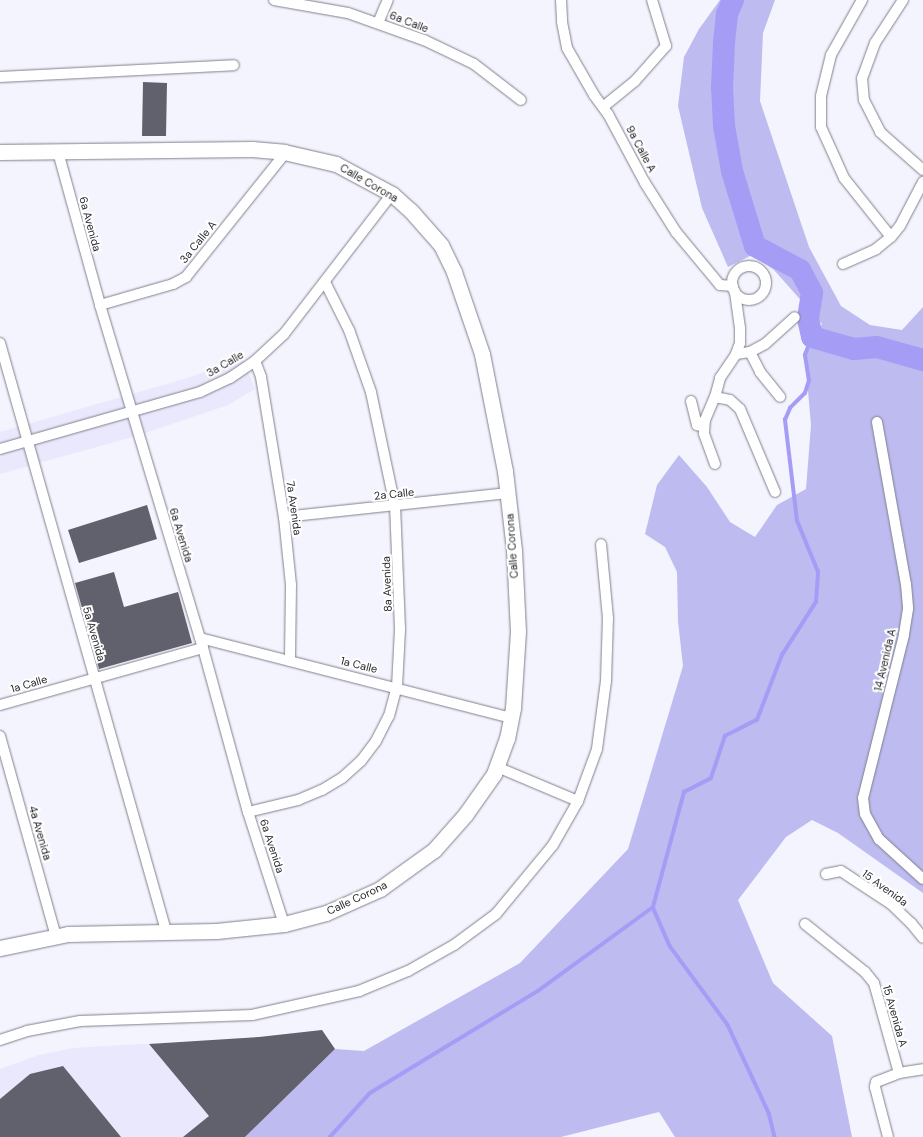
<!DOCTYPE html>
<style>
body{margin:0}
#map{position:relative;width:923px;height:1137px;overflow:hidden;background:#f4f4ff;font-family:"DM Sans",sans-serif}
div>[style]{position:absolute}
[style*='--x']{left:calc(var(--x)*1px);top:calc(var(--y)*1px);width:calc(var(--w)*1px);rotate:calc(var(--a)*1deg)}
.built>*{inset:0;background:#e9e8fd}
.forest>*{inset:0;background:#bdbbf0}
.stream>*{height:3.5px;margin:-1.75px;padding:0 1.75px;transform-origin:1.75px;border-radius:1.75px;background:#a59df5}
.river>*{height:22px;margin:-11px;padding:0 11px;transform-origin:11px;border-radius:11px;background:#a59df5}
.building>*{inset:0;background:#61616d}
.roads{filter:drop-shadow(0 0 1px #80808c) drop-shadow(0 0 1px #80808c)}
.street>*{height:10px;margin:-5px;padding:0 5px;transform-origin:5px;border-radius:5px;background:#fff}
.street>.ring{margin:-5px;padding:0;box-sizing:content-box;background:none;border:10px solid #fff;border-radius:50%}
.secondary>*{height:15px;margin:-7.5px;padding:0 7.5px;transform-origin:7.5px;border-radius:7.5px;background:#fff}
span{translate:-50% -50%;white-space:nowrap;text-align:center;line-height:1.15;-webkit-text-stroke:4px #fff;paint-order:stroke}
.street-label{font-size:11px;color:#29292e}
</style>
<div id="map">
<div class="built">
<div style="clip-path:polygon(240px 352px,255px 389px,228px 405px,136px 436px,0 474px,0 432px,184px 379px,214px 369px)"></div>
<div style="clip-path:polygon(322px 1030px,335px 1049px,245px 1137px,0 1137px,0 1069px,39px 1055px,73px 1048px,259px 1037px)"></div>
</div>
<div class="forest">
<div style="clip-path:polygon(720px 0,775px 0,763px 33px,760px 101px,809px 247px,841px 306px,870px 325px,902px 330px,923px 307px,923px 893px,838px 833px,812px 820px,786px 837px,738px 900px,773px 983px,832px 1036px,852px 1137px,675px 1137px,659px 1112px,561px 1137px,245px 1137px,335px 1049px,364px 1051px,520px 963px,628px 849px,683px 666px,678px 621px,677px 572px,665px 547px,645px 534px,657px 485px,679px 455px,707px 487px,730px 522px,755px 537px,777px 505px,806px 489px,811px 425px,805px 357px,822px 324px,774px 270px,752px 255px,728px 267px,702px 208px,678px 106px,684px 57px,699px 29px)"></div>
</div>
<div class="stream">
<div style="--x:653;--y:907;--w:43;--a:66.4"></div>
<div style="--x:670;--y:946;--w:98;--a:53.7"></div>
<div style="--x:728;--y:1025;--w:97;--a:65"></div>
<div style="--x:769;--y:1113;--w:25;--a:76"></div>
<div style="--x:330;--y:1137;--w:59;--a:-47.7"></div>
<div style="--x:370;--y:1093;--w:197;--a:-31.3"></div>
<div style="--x:538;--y:991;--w:142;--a:-36.1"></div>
<div style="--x:653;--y:907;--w:119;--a:-74.9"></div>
<div style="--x:684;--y:792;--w:30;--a:-27"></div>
<div style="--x:711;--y:778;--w:44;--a:-71.6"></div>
<div style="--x:725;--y:736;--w:36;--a:-27"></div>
<div style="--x:757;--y:720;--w:70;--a:-69"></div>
<div style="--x:782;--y:655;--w:63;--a:-57.3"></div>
<div style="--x:816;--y:602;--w:30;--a:-86"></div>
<div style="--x:818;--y:572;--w:55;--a:-112.4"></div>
<div style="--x:797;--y:521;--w:102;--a:-96.8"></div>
<div style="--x:785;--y:420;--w:13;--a:-67"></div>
<div style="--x:790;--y:408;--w:21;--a:-45"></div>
<div style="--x:805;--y:393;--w:13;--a:-72"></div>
<div style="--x:809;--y:381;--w:26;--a:-99"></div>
<div style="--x:805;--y:355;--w:19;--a:-69"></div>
</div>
<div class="river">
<div style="--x:733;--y:0;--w:15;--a:113"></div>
<div style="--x:727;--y:14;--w:29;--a:96"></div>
<div style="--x:724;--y:43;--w:44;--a:92.6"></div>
<div style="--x:722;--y:87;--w:39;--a:87"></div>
<div style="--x:724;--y:126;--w:46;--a:79.9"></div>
<div style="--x:732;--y:171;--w:78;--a:73"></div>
<div style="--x:755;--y:246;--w:51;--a:28.1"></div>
<div style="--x:800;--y:270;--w:26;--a:62"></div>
<div style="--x:812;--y:293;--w:26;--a:99"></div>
<div style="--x:808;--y:319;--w:18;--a:77"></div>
<div style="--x:812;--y:337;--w:44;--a:15.9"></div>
<div style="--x:854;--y:349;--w:23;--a:-5"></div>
<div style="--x:877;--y:347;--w:48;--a:15.8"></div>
</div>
<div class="building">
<div style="clip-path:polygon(143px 82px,167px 83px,166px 136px,142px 136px)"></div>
<div style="clip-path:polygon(147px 505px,157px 539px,79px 563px,68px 530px)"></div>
<div style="clip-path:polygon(114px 572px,124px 607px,178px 592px,192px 643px,99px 669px,75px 583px)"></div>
<div style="clip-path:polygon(322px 1030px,335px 1049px,245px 1137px,183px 1137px,209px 1116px,149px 1044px,259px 1037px)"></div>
<div style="clip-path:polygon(63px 1066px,121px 1137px,0 1137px,0 1099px,30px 1074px)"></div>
</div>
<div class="roads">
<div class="street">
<div style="--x:274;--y:0;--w:75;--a:10"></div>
<div style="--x:348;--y:13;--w:81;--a:19.6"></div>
<div style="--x:424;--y:40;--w:55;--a:25.6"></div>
<div style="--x:474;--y:64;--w:59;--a:37.5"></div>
<div style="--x:561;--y:0;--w:22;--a:87"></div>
<div style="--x:562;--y:22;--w:26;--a:79"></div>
<div style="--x:567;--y:48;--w:54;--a:60.1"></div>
<div style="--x:594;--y:95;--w:24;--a:54"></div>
<div style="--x:608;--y:114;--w:78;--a:61.8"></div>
<div style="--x:645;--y:183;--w:58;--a:57.7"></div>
<div style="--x:676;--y:232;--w:69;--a:50.3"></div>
<div style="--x:720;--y:285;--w:13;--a:4"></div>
<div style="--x:862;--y:0;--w:63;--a:119.4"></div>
<div style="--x:831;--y:55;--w:42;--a:103.7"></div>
<div style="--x:821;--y:96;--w:31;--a:90"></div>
<div style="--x:821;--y:127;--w:56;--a:65.7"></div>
<div style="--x:844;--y:178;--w:75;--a:51.5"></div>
<div style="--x:903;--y:0;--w:51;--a:123.1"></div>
<div style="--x:875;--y:43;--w:37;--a:110"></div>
<div style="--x:862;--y:78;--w:22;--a:85"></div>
<div style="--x:864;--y:100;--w:36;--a:63"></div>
<div style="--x:880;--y:132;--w:57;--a:41.5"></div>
<div style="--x:378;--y:23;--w:25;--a:-67"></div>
<div style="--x:0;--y:77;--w:234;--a:-2.9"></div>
<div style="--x:603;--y:107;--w:41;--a:-39.1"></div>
<div style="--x:635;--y:81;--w:47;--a:-48.5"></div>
<div style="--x:666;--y:46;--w:48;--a:-106.9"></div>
<div style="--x:58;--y:152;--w:159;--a:74.6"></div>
<div style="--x:100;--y:305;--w:358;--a:73.3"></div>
<div style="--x:203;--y:648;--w:170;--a:74.7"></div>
<div style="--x:248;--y:812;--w:118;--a:72.2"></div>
<div style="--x:843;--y:264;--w:36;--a:-24"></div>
<div style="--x:876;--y:249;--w:19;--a:-39"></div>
<div style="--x:891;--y:237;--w:14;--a:-51"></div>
<div style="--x:900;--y:226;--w:50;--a:-62.4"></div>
<div class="ring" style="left:732px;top:266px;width:24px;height:24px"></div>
<div style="--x:100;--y:305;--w:76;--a:-16"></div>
<div style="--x:173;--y:284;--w:15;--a:-28"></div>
<div style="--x:186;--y:277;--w:160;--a:-51.3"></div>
<div style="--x:0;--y:343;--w:611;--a:74.23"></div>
<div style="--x:750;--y:352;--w:22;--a:63"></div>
<div style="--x:760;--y:372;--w:32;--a:51"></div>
<div style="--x:736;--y:354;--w:14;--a:-8"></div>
<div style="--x:750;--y:352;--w:17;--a:-28"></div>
<div style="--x:765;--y:344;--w:40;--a:-42"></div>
<div style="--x:255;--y:361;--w:17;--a:69"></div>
<div style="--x:261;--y:377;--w:142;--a:80.7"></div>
<div style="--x:284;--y:517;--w:68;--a:84.1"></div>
<div style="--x:291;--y:585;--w:76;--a:90.8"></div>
<div style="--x:715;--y:397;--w:15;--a:11"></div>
<div style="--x:730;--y:400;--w:13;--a:42"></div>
<div style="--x:740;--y:409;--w:90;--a:67.1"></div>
<div style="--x:691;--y:401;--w:25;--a:76"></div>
<div style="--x:697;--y:425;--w:7;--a:16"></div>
<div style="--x:877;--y:422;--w:165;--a:79.9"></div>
<div style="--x:906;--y:584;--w:25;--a:85"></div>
<div style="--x:908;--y:609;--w:26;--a:99"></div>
<div style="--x:904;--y:635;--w:168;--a:104.1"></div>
<div style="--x:863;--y:798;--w:16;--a:83"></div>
<div style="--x:865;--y:814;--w:29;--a:61"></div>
<div style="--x:879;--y:839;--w:59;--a:42.3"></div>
<div style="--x:0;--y:449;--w:208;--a:-15.9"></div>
<div style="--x:200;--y:392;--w:33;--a:-25"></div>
<div style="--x:230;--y:378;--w:30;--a:-34"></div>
<div style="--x:255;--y:361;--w:40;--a:-43"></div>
<div style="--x:284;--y:334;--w:177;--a:-52.4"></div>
<div style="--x:715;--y:464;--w:33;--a:-110"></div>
<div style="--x:704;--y:433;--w:13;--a:-86"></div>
<div style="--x:705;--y:420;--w:25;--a:-67"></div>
<div style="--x:715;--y:397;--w:20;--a:-75"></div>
<div style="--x:720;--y:378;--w:29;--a:-56"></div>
<div style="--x:736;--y:354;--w:12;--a:-70"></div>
<div style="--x:740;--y:343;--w:15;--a:-90"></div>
<div style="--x:740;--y:328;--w:37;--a:-98"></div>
<div style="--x:284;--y:517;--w:225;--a:-6.1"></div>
<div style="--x:200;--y:638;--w:321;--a:14.4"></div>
<div style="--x:0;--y:705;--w:211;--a:-15.7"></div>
<div style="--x:0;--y:736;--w:208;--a:74.4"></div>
<div style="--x:497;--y:767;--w:88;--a:22.8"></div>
<div style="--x:248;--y:812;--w:51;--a:-13.5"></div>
<div style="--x:298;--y:800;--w:26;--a:-23"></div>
<div style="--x:322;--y:790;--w:23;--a:-31"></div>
<div style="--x:342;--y:778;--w:25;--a:-42"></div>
<div style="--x:361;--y:761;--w:25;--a:-53"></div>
<div style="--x:376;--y:741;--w:28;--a:-63"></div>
<div style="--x:389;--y:716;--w:30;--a:-75"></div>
<div style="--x:397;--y:687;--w:58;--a:-87"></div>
<div style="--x:400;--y:629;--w:123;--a:-92.3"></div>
<div style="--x:395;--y:506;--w:116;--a:-101.9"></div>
<div style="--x:371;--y:392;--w:66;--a:-109.5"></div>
<div style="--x:349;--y:330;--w:54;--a:-116.6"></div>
<div style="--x:826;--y:874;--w:15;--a:-11"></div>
<div style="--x:841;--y:871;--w:60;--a:33.4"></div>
<div style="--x:891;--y:904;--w:28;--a:44"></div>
<div style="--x:911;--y:923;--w:19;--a:51"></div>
<div style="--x:805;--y:924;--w:77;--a:38.7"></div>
<div style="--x:865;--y:972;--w:14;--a:51"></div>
<div style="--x:874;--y:983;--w:93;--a:74.5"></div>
<div style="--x:0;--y:1040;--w:28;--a:-18"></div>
<div style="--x:27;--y:1031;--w:54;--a:-10.7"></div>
<div style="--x:80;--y:1021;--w:172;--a:-2"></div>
<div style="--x:252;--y:1015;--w:110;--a:-12.6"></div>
<div style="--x:359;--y:991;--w:53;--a:-22.2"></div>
<div style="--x:408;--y:971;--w:53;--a:-29.5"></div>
<div style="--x:454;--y:945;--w:52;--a:-36.4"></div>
<div style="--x:496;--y:914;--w:89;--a:-50.4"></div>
<div style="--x:553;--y:845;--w:51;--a:-60.4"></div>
<div style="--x:578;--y:801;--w:55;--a:-69.9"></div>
<div style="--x:597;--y:749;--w:69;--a:-82.5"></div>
<div style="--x:606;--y:681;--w:63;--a:-88.2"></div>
<div style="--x:608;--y:618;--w:74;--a:-95.4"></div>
<div style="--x:888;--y:1137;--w:52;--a:-104.6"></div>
<div style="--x:875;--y:1087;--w:5;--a:-79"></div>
<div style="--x:876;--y:1082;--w:25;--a:-21"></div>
<div style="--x:899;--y:1073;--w:24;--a:-9"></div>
</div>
<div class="secondary">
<div style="--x:0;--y:152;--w:252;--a:-0.7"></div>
<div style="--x:252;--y:149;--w:32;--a:5"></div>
<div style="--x:284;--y:152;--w:53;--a:13"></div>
<div style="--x:336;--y:164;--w:64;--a:28.2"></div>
<div style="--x:392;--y:194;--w:25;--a:42"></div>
<div style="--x:411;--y:211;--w:45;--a:48.6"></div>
<div style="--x:441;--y:245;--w:30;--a:64"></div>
<div style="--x:454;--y:272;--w:87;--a:71.1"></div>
<div style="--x:482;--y:354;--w:119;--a:78.9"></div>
<div style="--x:505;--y:471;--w:80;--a:83.5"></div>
<div style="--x:514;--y:550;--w:81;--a:87.2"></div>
<div style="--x:518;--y:631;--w:77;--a:93.7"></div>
<div style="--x:513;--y:708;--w:31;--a:101"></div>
<div style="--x:507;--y:738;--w:38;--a:110"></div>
<div style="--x:494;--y:774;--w:50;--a:125.3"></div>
<div style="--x:465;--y:815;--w:47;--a:131.5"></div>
<div style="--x:434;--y:850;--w:67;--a:144.2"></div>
<div style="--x:380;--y:889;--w:59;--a:156"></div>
<div style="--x:326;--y:913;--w:43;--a:165.3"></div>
<div style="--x:284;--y:924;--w:68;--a:174.1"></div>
<div style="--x:216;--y:931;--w:148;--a:178.8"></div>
<div style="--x:68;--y:934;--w:69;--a:168.4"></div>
</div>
</div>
<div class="street-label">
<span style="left:409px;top:22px;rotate:21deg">6a Calle</span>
<span style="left:641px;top:149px;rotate:62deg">9a Calle A</span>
<span style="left:369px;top:183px;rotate:30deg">Calle Corona</span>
<span style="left:90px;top:224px;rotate:75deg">6a Avenida</span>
<span style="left:198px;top:242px;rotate:-51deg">3a Calle A</span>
<span style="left:225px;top:364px;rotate:-30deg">3a Calle</span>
<span style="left:394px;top:494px;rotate:-6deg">2a Calle</span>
<span style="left:294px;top:508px;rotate:82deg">7a Avenida</span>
<span style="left:181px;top:535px;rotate:73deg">6a Avenida</span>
<span style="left:512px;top:546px;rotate:-94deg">Calle Corona</span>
<span style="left:387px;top:584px;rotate:-92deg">8a Avenida</span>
<span style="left:94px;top:634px;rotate:74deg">5a Avenida</span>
<span style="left:885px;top:660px;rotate:-77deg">14 Avenida A</span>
<span style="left:359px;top:665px;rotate:14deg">1a Calle</span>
<span style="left:29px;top:684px;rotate:-16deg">1a Calle</span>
<span style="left:40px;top:833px;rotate:74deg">4a Avenida</span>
<span style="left:272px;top:846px;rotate:72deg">6a Avenida</span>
<span style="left:885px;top:888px;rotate:36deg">15 Avenida</span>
<span style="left:357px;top:898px;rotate:-25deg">Calle Corona</span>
<span style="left:895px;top:1016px;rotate:74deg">15 Avenida A</span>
</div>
</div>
